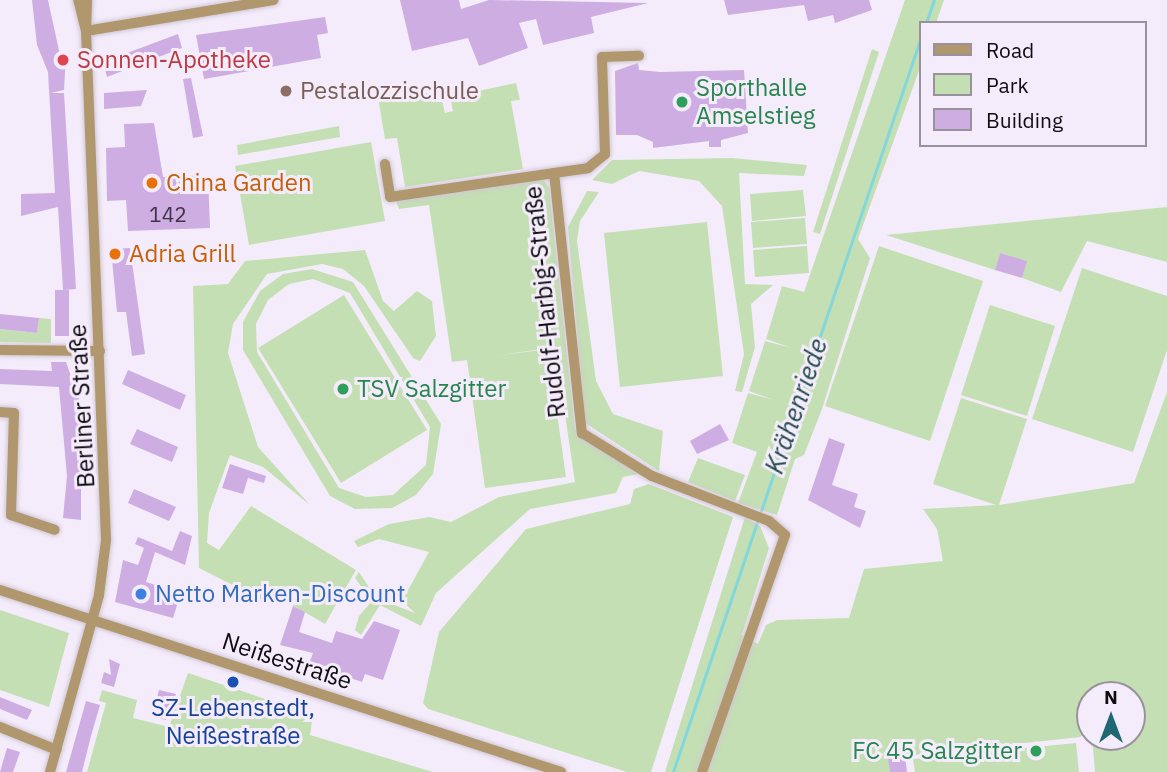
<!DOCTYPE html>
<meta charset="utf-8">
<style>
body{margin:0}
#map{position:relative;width:1167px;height:772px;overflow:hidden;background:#f5ecfb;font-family:"IBM Plex Sans",sans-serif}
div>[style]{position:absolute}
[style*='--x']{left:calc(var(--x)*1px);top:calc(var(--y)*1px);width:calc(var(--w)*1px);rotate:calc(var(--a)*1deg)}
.green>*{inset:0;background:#c4dfb3}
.stream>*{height:2.5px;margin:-1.25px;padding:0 1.25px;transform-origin:1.25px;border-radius:1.25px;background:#82d7dd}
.building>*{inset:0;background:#ceade3}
.roads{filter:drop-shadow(0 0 2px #d0c8d6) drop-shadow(0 0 2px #d0c8d6)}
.minor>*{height:10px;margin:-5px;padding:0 5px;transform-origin:5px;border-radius:5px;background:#b1976d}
.dots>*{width:19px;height:19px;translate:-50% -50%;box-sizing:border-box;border:4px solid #f5ecfb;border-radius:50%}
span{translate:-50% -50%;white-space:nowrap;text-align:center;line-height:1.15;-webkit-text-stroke:6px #f5ecfb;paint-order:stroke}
.number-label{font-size:21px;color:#3f3446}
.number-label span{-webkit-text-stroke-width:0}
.health-label{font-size:24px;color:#be3a42}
.left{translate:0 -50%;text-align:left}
.leisure-label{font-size:24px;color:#27864d}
.right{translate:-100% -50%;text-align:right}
.education-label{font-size:24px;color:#785e54}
.food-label{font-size:24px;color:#c56008}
.street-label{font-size:24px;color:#0f0c11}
.shop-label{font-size:24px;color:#366cbe}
.transit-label{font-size:24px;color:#164399}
.water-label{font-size:26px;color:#244c4e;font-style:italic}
.legend{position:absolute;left:919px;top:21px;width:228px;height:126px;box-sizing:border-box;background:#f5ecfb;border:2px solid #99929d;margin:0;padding:9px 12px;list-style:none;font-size:21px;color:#0f0c11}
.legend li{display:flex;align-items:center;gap:14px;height:35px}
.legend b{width:35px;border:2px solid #99929d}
.north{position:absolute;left:1076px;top:681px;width:70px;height:70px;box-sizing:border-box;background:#f5ecfb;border:2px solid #99929d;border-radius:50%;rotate:0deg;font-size:19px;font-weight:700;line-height:28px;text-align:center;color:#0f0c11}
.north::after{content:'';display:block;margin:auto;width:24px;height:32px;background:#1e6873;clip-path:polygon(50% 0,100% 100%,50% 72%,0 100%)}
</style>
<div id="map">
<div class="green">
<div style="clip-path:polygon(905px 0,944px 0,936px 23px,920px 23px,920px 68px,858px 239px,870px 258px,822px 409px,804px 455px,795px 459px,777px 515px,738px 503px,757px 452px,732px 443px,748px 393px,774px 400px,749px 391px,765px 341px,792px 348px,766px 339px,782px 286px,804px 292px)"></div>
<div style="clip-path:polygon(872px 49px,879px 52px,820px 234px,813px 232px)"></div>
<div style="clip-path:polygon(516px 83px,520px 100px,511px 101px,523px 169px,405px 187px,397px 138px,385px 139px,378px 97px,440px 92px,445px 113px,453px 111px,450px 97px)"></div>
<div style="clip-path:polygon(339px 126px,340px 137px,238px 155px,237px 145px)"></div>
<div style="clip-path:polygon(371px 142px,385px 221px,249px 245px,235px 166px)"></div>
<div style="clip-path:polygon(732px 158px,807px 165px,804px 176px,739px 173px,745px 284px,773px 285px,751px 304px,755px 347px,742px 392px,735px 391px,744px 354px,722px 206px,699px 181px,639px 171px,612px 184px,592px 180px,612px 160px)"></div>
<div style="clip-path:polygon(543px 178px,549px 188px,575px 430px,638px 474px,623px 477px,616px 493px,530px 509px,436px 593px,421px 626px,380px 605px,361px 635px,355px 630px,359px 616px,372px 601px,355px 578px,359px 572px,376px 598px,415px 613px,402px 601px,429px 552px,379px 539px,358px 547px,354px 541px,389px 524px,429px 517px,451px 522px,499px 497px,575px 482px,555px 347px,494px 356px,548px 349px,566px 477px,485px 488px,467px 360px,452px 362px,429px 205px,399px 209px,396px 200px)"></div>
<div style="clip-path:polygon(803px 190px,806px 216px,752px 221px,750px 194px)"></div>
<div style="clip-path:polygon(587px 191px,599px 192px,580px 221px,577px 241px,596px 381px,613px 414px,663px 431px,659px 471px,585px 423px,568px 227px)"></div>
<div style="clip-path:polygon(1167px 207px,1167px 262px,1087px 241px,1061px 292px,1022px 278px,1026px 261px,1000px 253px,995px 270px,886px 235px)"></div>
<div style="clip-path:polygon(805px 218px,807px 244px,753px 248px,751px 222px)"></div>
<div style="clip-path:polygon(707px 222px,723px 376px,620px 387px,604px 233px)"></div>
<div style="clip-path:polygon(807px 246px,809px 273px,755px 277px,753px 250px)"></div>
<div style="clip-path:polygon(879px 246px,983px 281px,930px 441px,825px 406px)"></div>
<div style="clip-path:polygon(365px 250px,383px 301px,394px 311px,417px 291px,432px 301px,436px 336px,420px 361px,413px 358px,364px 286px,343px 269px,322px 264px,267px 274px,233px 324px,228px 353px,258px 447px,310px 505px,263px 467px,230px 455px,209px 513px,207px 543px,219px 550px,251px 506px,356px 570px,325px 624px,277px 596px,270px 604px,199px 568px,193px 286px,228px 284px,245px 261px)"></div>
<div style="clip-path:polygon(1082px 268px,1167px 296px,1167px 350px,1133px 452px,1032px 419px)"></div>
<div style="clip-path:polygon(evenodd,312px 269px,353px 282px,441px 424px,433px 474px,416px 495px,392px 508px,355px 509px,330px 496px,243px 350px,243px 322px,260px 291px,283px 274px,312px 269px,313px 279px,350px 293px,430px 427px,426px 465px,393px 495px,366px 497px,339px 488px,257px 352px,256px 324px,268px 300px,289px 284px,313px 279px)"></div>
<div style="clip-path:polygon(344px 295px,427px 430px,341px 483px,258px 348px)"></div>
<div style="clip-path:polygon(990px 305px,1055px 326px,1027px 416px,961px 395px)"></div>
<div style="clip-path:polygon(39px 318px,51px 319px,51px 343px,0 342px,0 329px,37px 333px)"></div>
<div style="clip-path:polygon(1167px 392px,1167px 772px,1095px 772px,1092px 737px,1132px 737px,1132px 695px,1090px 695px,1090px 732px,1080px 737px,889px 758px,890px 772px,665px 772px,745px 517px,760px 526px,769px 548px,742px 635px,758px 644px,766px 625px,777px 620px,849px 618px,864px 569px,943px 561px,937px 529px,923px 509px,996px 505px,933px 484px,961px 398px,1027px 419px,999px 505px,1134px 483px)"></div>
<div style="clip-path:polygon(698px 458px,745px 475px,735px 501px,688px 482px)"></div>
<div style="clip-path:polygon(649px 484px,733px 517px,651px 772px,627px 772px,428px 709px,423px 703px,439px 632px,526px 529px,630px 504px,634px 489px)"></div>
<div style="clip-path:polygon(0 610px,69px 633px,49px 707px,0 690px)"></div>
<div style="clip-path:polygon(188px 673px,313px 715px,310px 735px,433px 772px,87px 772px,106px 703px,99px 701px,102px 690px,137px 700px,133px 718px,169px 727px)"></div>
<div style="clip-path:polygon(1076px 743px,1079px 772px,915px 772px,913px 759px)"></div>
</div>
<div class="stream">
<div style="--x:926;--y:23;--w:24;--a:-71"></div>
<div style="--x:760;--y:514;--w:500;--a:-71.35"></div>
<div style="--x:673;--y:772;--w:266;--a:-71.4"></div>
</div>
<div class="building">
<div style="clip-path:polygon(32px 0,48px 0,60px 55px,66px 55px,64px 90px,51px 93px,64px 93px,76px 289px,64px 290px,69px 290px,69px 336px,55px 336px,55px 290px,63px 290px,58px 207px,21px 216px,21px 194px,55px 193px,48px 72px,37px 45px)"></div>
<div style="clip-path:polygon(400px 0,459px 0,461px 9px,489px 0,648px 3px,591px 17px,594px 33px,543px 45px,536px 19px,519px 23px,528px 48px,479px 66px,468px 38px,412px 51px)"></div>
<div style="clip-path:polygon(724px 0,869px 0,872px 10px,835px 23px,833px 15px,808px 21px,804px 5px,728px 15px)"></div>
<div style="clip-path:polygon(325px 17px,328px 33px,317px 35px,321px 58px,204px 79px,196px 35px)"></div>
<div style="clip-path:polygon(178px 34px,182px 48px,107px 77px,103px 62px)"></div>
<div style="clip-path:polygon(638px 63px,639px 70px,660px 72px,744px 70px,748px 133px,721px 140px,721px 147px,709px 147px,709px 141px,653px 148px,653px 142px,637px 135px,616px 135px,615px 71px)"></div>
<div style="clip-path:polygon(191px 78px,203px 136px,193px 138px,183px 79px)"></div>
<div style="clip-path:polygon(147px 90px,141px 106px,104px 109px,104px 93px)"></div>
<div style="clip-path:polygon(154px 123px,163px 177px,208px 175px,210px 228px,128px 231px,126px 200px,107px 201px,106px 148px,125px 147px,124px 124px)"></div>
<div style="clip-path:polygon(130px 248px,145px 354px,132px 356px,126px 312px,117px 312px,111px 249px)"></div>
<div style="clip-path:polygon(1000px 253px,1027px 261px,1022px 278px,995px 270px)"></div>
<div style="clip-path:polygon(0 314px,39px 318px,37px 333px,0 329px)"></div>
<div style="clip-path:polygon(51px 362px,66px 362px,81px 405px,81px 520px,63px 518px,67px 476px,59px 387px,0 384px,0 369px,52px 371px)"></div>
<div style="clip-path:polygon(128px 370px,186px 395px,180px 410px,122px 384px)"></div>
<div style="clip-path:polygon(720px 424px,729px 440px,697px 454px,690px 441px)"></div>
<div style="clip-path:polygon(137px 429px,178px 447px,172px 462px,130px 444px)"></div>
<div style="clip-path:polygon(829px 438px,845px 444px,832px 485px,858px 494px,854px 507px,866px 511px,860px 528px,808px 500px)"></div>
<div style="clip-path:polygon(230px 464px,266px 476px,264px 483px,248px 478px,243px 494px,222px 488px)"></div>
<div style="clip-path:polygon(134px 489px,176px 507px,169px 521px,128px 503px)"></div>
<div style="clip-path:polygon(180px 531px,192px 536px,185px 565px,155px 552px,146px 582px,181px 593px,173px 618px,115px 602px,123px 560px,138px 565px,144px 548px,135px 544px,138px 537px,172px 551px)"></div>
<div style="clip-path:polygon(293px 606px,305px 612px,299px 632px,332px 643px,336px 631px,362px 639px,374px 621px,400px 630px,383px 680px,365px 674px,362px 682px,309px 664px,313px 653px,280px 645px)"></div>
<div style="clip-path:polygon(109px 659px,120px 664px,114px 687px,101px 683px,104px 672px,111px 675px)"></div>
<div style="clip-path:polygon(159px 690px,176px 694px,166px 720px,152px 716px)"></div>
<div style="clip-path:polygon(0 697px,32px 710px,27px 720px,0 709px)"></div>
<div style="clip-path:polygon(86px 701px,100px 705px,91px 736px,82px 772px,66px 772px)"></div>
<div style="clip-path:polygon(7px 748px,20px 752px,13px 772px,0 772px)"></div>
<div style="clip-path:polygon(905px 756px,907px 772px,890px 772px,888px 758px)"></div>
</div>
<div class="roads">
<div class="minor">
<div style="--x:86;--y:31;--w:190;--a:-9.4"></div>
<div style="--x:86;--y:31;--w:31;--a:-88"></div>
<div style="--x:385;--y:164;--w:33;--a:81"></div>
<div style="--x:390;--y:197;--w:166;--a:-8.3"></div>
<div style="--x:554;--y:173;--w:262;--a:83.9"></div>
<div style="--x:582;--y:433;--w:82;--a:31.6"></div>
<div style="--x:652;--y:476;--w:125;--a:21"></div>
<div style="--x:769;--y:521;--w:21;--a:41"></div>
<div style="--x:785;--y:535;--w:251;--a:109.3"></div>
<div style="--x:554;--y:173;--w:34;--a:-8"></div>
<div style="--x:588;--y:168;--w:22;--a:-39"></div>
<div style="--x:605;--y:154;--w:97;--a:-91.8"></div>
<div style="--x:602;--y:57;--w:37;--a:-2"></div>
<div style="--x:0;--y:350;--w:100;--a:0.6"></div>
<div style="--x:0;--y:412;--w:14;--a:4"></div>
<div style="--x:14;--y:413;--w:102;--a:91.7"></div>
<div style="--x:11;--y:515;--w:46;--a:18.8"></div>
<div style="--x:0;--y:590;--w:590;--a:17.97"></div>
<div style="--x:0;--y:727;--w:61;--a:22"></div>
<div style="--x:50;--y:772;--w:184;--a:-74.5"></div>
<div style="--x:99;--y:595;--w:55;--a:-82.7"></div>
<div style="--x:106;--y:540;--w:509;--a:-92.25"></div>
<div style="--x:86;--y:31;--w:32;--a:-104"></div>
</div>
</div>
<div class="dots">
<div style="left:63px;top:60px;background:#e0444e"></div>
<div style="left:286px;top:91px;background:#8d6e63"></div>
<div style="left:682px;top:102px;background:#2e9e5b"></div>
<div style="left:152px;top:183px;background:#e8710a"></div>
<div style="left:115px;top:254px;background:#e8710a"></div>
<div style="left:343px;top:389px;background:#2e9e5b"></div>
<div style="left:141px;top:594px;background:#3f7fe0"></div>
<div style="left:233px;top:682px;background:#1a4fb4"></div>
<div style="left:1036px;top:751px;background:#2e9e5b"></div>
</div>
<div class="number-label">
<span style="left:168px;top:214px">142</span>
</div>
<div class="health-label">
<span class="left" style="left:77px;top:60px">Sonnen-Apotheke</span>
</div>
<div class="leisure-label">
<span class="left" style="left:696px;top:102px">Sporthalle<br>Amselstieg</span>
<span class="left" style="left:357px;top:389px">TSV Salzgitter</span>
<span class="right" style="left:1022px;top:751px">FC 45 Salzgitter</span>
</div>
<div class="education-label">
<span class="left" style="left:300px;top:91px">Pestalozzischule</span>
</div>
<div class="food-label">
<span class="left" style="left:166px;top:183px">China Garden</span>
<span class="left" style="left:129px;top:254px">Adria Grill</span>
</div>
<div class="street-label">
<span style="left:545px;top:302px;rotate:-96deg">Rudolf-Harbig-Straße</span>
<span style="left:82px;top:406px;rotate:-93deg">Berliner Straße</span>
<span style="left:287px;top:661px;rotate:18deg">Neißestraße</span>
</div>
<div class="shop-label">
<span class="left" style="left:155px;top:594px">Netto Marken-Discount</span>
</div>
<div class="transit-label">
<span style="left:233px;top:722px">SZ-Lebenstedt,<br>Neißestraße</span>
</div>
<div class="water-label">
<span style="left:796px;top:406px;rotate:-71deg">Krähenriede</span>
</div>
<ul class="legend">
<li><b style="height:9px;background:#b1976d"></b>Road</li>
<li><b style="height:19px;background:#c4dfb3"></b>Park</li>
<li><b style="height:19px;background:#ceade3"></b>Building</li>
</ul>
<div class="north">N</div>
</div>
